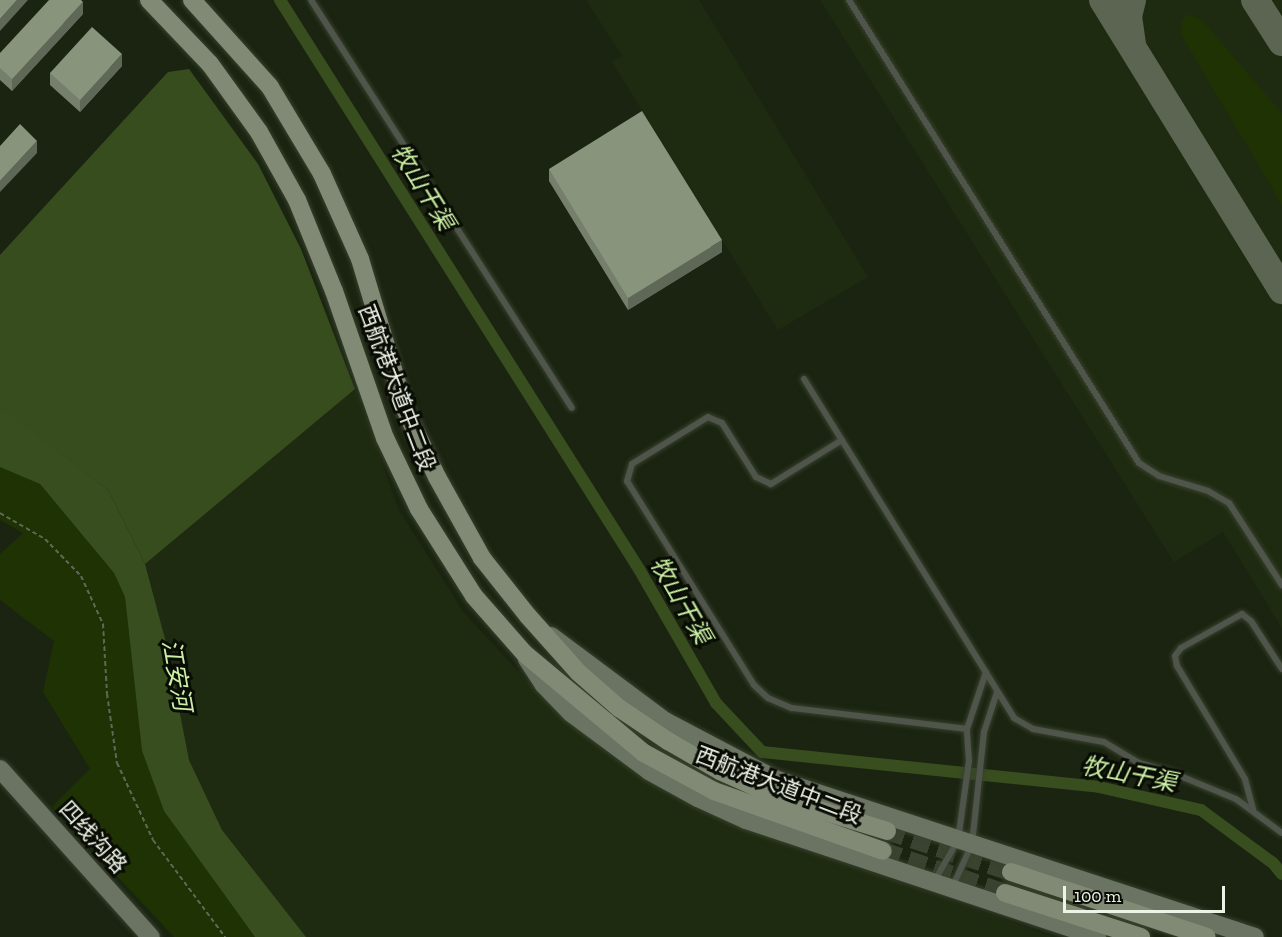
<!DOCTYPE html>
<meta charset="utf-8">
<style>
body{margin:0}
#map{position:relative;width:1282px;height:937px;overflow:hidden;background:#1a2410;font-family:"Zilla Slab","Noto Sans SC",serif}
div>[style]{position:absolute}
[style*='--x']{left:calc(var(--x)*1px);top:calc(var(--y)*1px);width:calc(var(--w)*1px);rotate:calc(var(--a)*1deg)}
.built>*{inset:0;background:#1f2b10}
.green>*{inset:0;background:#1f3204}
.forest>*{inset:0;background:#384d1e}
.water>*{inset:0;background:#394e1f}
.canal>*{height:12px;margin:-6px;padding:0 6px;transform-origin:6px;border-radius:6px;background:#394e1f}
.taxiway>*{height:28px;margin:-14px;padding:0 14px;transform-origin:14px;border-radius:14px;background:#5c6452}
.primary-tunnel>*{height:18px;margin-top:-9px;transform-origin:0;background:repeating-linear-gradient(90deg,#3a4330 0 18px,transparent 0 27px)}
.path>*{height:2px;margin-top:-1px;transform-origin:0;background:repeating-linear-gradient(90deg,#5f6856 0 4.5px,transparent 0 7.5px)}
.roads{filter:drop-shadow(0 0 2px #38412e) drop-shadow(0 0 2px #38412e)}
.lane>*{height:6px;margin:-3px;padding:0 3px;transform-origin:3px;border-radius:3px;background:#50554b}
.secondary>*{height:18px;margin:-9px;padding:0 9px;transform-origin:9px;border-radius:9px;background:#6b7363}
.primary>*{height:18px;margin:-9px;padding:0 9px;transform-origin:9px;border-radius:9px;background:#808a75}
.wall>*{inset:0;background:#757f6b}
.shaded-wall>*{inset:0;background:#5f6857}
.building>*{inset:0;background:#88947c}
span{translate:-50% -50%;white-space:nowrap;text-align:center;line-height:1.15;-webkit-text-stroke:6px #080c04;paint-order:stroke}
.street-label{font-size:22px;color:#edf3e6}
.water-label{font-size:24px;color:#ccf0a5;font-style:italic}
.scale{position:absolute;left:1063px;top:886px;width:162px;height:27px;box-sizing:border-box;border:3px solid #edf3e6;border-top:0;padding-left:8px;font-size:18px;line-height:21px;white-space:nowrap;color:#edf3e6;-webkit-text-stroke:4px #080c04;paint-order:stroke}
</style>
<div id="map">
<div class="built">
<div style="clip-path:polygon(586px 0,699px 0,868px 277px,778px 330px,612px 62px,622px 56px)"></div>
<div style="clip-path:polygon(820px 0,1282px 0,1282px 628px,1223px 532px,1174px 562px)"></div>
<div style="clip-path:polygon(355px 389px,399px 510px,464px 613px,534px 688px,634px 767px,763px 834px,1053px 937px,306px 937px,222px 830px,189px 760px,167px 646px,145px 564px)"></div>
</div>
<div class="green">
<div style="clip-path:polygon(1187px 14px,1201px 19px,1282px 113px,1282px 205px,1182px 36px,1182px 21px)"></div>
<div style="clip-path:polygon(0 467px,39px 483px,114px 573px,125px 597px,142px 751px,164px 811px,255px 937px,174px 937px,52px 807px,90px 769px,43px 692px,54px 641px,0 600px,0 554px,23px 533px,0 520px)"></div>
</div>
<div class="forest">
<div style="clip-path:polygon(189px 69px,258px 164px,301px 249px,355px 389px,145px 564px,108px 490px,9px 415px,0 414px,0 255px,168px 72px)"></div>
</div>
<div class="water">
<div style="clip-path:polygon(0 414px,9px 414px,108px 490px,145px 564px,167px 646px,189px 760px,222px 830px,306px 937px,255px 937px,164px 811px,142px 751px,125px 597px,114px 573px,40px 484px,0 467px)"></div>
</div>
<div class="canal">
<div style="--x:280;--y:0;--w:673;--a:57.75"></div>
<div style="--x:639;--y:569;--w:155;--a:60.1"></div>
<div style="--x:716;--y:703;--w:67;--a:46.8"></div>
<div style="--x:762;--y:752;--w:339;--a:5.9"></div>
<div style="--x:1099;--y:787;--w:105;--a:12.7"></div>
<div style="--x:1201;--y:810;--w:89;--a:36.4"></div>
<div style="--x:1273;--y:863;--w:14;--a:51"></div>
</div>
<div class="taxiway">
<div style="--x:1103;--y:0;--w:341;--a:58.3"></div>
<div style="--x:1132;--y:0;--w:16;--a:104"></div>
<div style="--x:1128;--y:16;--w:29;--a:82"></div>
<div style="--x:1255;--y:0;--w:50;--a:57.3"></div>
</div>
<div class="primary-tunnel">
<div style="--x:887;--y:831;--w:131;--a:18.3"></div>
<div style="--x:883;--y:851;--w:129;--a:19"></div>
</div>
<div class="path">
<div style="--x:0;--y:513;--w:52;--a:30"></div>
<div style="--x:45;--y:539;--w:52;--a:45.8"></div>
<div style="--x:81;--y:576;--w:53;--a:65.4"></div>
<div style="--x:103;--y:624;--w:70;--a:86.7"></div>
<div style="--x:107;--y:694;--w:70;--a:81.8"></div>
<div style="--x:117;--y:763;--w:85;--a:64.9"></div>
<div style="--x:153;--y:840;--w:121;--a:53.4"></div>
</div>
<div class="roads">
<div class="lane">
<div style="--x:311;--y:0;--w:484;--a:57.4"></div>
<div style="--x:849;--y:0;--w:546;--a:57.94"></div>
<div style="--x:1139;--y:463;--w:24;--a:33"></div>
<div style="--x:1159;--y:476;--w:51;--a:17"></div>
<div style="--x:1208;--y:491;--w:24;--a:30"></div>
<div style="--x:1229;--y:503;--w:98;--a:57.1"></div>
<div style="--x:804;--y:379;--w:399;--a:58.2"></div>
<div style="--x:1014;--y:718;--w:22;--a:30"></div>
<div style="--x:1033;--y:729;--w:72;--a:10.4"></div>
<div style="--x:1104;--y:742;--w:39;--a:31"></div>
<div style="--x:1137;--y:762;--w:38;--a:17"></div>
<div style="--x:1173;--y:773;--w:68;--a:22.4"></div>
<div style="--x:1236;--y:799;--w:57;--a:36.5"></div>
<div style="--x:842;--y:440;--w:84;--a:148.2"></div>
<div style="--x:771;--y:484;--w:17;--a:-155"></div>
<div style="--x:756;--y:477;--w:64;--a:-122.2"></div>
<div style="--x:722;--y:423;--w:15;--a:-157"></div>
<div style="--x:708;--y:417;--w:89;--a:148.3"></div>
<div style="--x:632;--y:464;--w:18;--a:106"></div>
<div style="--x:627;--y:481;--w:240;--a:58.1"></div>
<div style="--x:754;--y:685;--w:19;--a:43"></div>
<div style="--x:768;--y:698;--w:26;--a:23"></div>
<div style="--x:792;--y:708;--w:176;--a:6.8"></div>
<div style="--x:1253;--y:809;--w:31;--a:-105"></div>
<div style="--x:1245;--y:779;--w:132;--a:-121"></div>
<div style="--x:1177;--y:666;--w:10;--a:-101"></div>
<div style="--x:1175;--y:656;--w:10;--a:-53"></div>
<div style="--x:1181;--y:648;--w:70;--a:-29.1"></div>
<div style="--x:1242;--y:614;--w:11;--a:38"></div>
<div style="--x:1251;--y:621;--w:57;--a:57.1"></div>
<div style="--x:935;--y:880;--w:46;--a:-60.1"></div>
<div style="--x:958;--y:840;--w:80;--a:-82.1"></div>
<div style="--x:969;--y:761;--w:32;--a:-94"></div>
<div style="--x:967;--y:729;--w:60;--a:-71.6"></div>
<div style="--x:952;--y:888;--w:48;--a:-65.6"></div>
<div style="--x:972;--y:844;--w:113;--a:-83.9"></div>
<div style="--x:984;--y:732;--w:42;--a:-72"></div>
</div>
<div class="secondary">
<div style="--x:551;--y:636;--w:142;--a:36.7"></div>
<div style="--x:665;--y:721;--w:124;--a:27.8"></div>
<div style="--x:775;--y:779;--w:505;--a:18.22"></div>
<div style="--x:527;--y:659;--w:30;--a:57"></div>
<div style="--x:543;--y:684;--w:40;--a:46"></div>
<div style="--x:571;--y:713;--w:97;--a:36.6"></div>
<div style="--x:649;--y:771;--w:56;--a:28.9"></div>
<div style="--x:698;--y:798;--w:53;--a:24.6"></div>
<div style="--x:746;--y:820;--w:370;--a:18.4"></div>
<div style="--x:0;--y:769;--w:226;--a:48.1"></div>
</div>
<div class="primary">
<div style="--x:149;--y:0;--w:88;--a:46.4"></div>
<div style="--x:210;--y:64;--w:84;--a:54.2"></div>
<div style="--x:259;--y:132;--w:78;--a:60.8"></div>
<div style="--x:297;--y:200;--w:98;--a:67.9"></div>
<div style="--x:334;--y:291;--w:156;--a:70.9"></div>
<div style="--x:385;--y:438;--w:79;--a:64.4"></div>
<div style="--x:419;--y:509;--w:103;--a:57.7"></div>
<div style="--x:474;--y:596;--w:77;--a:48.7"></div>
<div style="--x:525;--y:654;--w:155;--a:39.8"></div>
<div style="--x:644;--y:753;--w:80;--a:28.5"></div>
<div style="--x:714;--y:791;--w:179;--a:19.5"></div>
<div style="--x:192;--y:0;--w:117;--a:48.1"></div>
<div style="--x:270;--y:87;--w:101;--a:59.1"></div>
<div style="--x:322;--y:174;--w:93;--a:65.9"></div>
<div style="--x:360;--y:259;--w:157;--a:73.3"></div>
<div style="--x:405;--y:409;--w:75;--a:64.8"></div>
<div style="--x:437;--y:477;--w:93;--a:60.9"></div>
<div style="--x:482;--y:558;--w:74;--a:51.6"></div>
<div style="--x:528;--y:616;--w:76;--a:48.2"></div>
<div style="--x:579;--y:673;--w:53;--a:41.2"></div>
<div style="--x:619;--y:708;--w:59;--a:34"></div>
<div style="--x:668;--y:741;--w:60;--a:30"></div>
<div style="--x:720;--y:771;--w:66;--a:24.2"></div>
<div style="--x:780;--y:798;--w:112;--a:17.1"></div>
<div style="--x:1011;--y:872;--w:206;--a:18.3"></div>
<div style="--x:1005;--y:893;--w:143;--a:17.9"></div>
</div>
</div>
<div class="wall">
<div style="clip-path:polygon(83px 14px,12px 91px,0 80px,0 53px)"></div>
<div style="clip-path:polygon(122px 66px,80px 112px,50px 85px,50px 73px)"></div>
<div style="clip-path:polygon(549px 169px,722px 252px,628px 310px,549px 181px)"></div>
</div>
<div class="shaded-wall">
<div style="clip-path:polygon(17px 0,28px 0,0 31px,0 19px)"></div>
<div style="clip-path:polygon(83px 2px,83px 14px,12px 91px,12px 79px)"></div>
<div style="clip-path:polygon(122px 54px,122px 66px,80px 112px,80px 100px)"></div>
<div style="clip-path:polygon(37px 141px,37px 153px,0 192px,0 181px)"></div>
<div style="clip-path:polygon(722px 240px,722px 252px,628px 310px,628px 298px)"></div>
</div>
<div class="building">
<div style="clip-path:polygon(0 0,17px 0,0 19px)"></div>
<div style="clip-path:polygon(49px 0,81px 0,83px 2px,12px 79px,0 68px,0 53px)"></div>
<div style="clip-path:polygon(92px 27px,122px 54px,80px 100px,50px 73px)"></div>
<div style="clip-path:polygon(642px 111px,722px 240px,628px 298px,549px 169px)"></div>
<div style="clip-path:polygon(20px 124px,37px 141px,0 181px,0 146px)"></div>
</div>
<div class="street-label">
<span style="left:397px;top:388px;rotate:69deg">西航港大道中二段</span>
<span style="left:779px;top:785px;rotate:21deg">西航港大道中二段</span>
<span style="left:93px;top:837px;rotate:48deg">四线沟路</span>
</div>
<div class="water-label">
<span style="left:423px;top:187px;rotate:58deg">牧山干渠</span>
<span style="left:681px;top:600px;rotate:60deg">牧山干渠</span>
<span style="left:177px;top:675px;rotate:80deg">江安河</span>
<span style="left:1129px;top:774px;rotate:11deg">牧山干渠</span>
</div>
<div class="scale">100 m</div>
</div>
